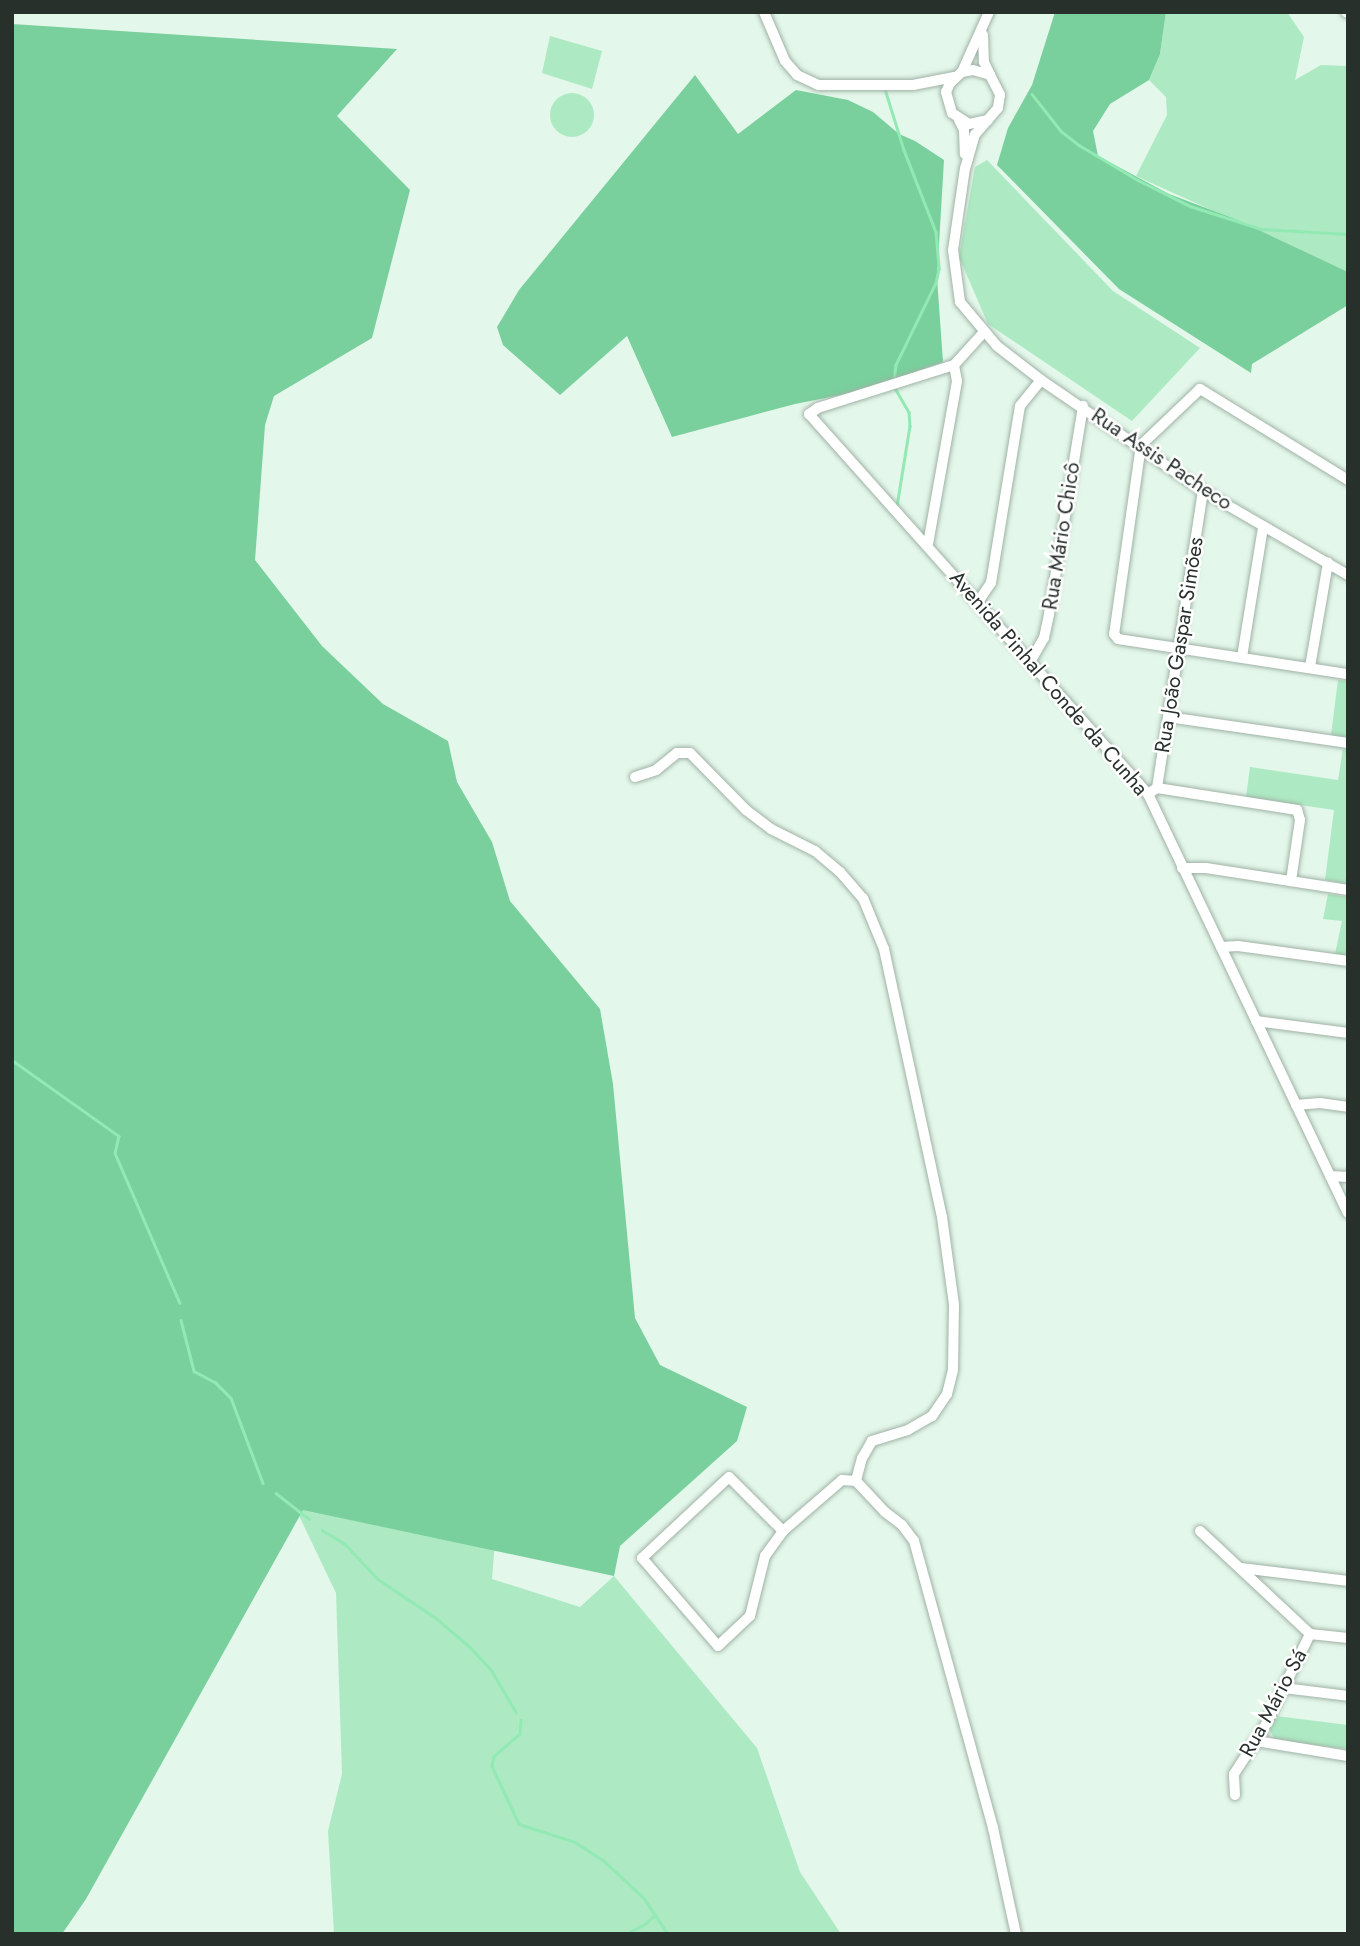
<!DOCTYPE html>
<meta charset="utf-8">
<style>
body{margin:0}
#map{position:relative;width:1360px;height:1946px;overflow:hidden;background:#e3f7ea;font-family:Jost,sans-serif}
div>[style]{position:absolute}
[style*='--x']{left:calc(var(--x)*1px);top:calc(var(--y)*1px);width:calc(var(--w)*1px);rotate:calc(var(--a)*1deg)}
.green>*{inset:0;background:#adeac3}
.round{border-radius:50%}
.forest>*{inset:0;background:#79d09c}
.stream>*{height:2.5px;margin:-1.25px;padding:0 1.25px;transform-origin:1.25px;border-radius:1.25px;background:#92e9b4}
.roads{filter:drop-shadow(0 0 2px #a0b2a6) drop-shadow(0 0 2px #a0b2a6)}
.minor>*{height:10px;margin:-5px;padding:0 5px;transform-origin:5px;border-radius:5px;background:#fff}
span{translate:-50% -50%;white-space:nowrap;text-align:center;line-height:1.15;-webkit-text-stroke:5px #fff;paint-order:stroke}
.street-label{font-size:21px;color:#28302b}
.frame{position:absolute;inset:0;border:14px solid #28302b;pointer-events:none}
</style>
<div id="map">
<div class="green">
<div style="clip-path:polygon(1166px 12px,1287px 12px,1304px 37px,1295px 80px,1321px 65px,1348px 66px,1348px 272px,1136px 176px,1167px 115px,1166px 97px,1149px 80px,1160px 54px)"></div>
<div style="clip-path:polygon(550px 36px,602px 51px,592px 89px,542px 73px)"></div>
<div class="round" style="left:550px;top:93px;width:44px;height:44px"></div>
<div style="clip-path:polygon(987px 160px,1113px 291px,1200px 348px,1132px 421px,988px 324px,959px 257px,975px 167px)"></div>
<div style="clip-path:polygon(1338px 680px,1348px 681px,1348px 738px,1331px 735px)"></div>
<div style="clip-path:polygon(1343px 749px,1348px 750px,1348px 884px,1325px 880px,1334px 810px,1246px 797px,1250px 767px,1338px 780px)"></div>
<div style="clip-path:polygon(1328px 894px,1348px 897px,1348px 956px,1335px 954px,1342px 921px,1323px 919px)"></div>
<div style="clip-path:polygon(499px 1491px,492px 1579px,580px 1607px,614px 1576px,757px 1748px,800px 1872px,841px 1934px,334px 1934px,328px 1831px,342px 1774px,336px 1593px,292px 1501px)"></div>
<div style="clip-path:polygon(1276px 1716px,1348px 1725px,1348px 1749px,1275px 1740px,1269px 1729px)"></div>
</div>
<div class="forest">
<div style="clip-path:polygon(1055px 12px,1166px 12px,1160px 54px,1149px 80px,1110px 104px,1093px 131px,1098px 156px,1169px 194px,1235px 219px,1348px 272px,1348px 305px,1252px 364px,1251px 373px,1119px 289px,997px 165px,1008px 128px,1032px 85px)"></div>
<div style="clip-path:polygon(12px 24px,397px 49px,337px 116px,410px 190px,372px 338px,274px 396px,265px 425px,255px 560px,322px 646px,383px 704px,448px 741px,457px 782px,492px 842px,510px 901px,600px 1009px,613px 1084px,635px 1318px,660px 1365px,747px 1407px,737px 1441px,620px 1546px,614px 1576px,303px 1510px,86px 1899px,62px 1934px,12px 1934px)"></div>
<div style="clip-path:polygon(695px 75px,738px 134px,796px 90px,848px 100px,873px 112px,899px 134px,915px 141px,944px 160px,937px 278px,943px 362px,861px 391px,795px 404px,672px 437px,627px 336px,560px 395px,503px 345px,497px 327px,519px 290px)"></div>
</div>
<div class="stream">
<div style="--x:885;--y:89;--w:64;--a:72.7"></div>
<div style="--x:904;--y:150;--w:88;--a:68.7"></div>
<div style="--x:936;--y:232;--w:37;--a:85"></div>
<div style="--x:939;--y:269;--w:14;--a:102"></div>
<div style="--x:936;--y:283;--w:91;--a:116"></div>
<div style="--x:896;--y:365;--w:17;--a:97"></div>
<div style="--x:1032;--y:94;--w:47;--a:51.9"></div>
<div style="--x:1061;--y:131;--w:23;--a:38"></div>
<div style="--x:1079;--y:145;--w:69;--a:30.7"></div>
<div style="--x:1138;--y:180;--w:58;--a:26.6"></div>
<div style="--x:1190;--y:206;--w:75;--a:17.9"></div>
<div style="--x:1261;--y:229;--w:87;--a:3.3"></div>
<div style="--x:895;--y:388;--w:28;--a:60"></div>
<div style="--x:909;--y:412;--w:14;--a:86"></div>
<div style="--x:910;--y:426;--w:81;--a:99.2"></div>
<div style="--x:12;--y:1060;--w:131;--a:35.4"></div>
<div style="--x:119;--y:1136;--w:17;--a:103"></div>
<div style="--x:115;--y:1153;--w:163;--a:66.6"></div>
<div style="--x:181;--y:1320;--w:53;--a:75.7"></div>
<div style="--x:194;--y:1371;--w:24;--a:28"></div>
<div style="--x:215;--y:1382;--w:23;--a:45"></div>
<div style="--x:231;--y:1398;--w:91;--a:69.4"></div>
<div style="--x:276;--y:1493;--w:42;--a:38.2"></div>
<div style="--x:322;--y:1530;--w:27;--a:31"></div>
<div style="--x:345;--y:1544;--w:48;--a:46.7"></div>
<div style="--x:378;--y:1579;--w:70;--a:33.9"></div>
<div style="--x:436;--y:1618;--w:45;--a:40.5"></div>
<div style="--x:470;--y:1647;--w:33;--a:47"></div>
<div style="--x:492;--y:1671;--w:48;--a:59.7"></div>
<div style="--x:521;--y:1720;--w:14;--a:94"></div>
<div style="--x:520;--y:1734;--w:35;--a:139"></div>
<div style="--x:494;--y:1757;--w:9;--a:103"></div>
<div style="--x:492;--y:1766;--w:64;--a:65"></div>
<div style="--x:519;--y:1824;--w:59;--a:17.8"></div>
<div style="--x:575;--y:1842;--w:33;--a:33"></div>
<div style="--x:603;--y:1860;--w:56;--a:42.8"></div>
<div style="--x:644;--y:1898;--w:43;--a:56.3"></div>
<div style="--x:626;--y:1934;--w:21;--a:-28"></div>
<div style="--x:645;--y:1924;--w:13;--a:-42"></div>
</div>
<div class="roads">
<div class="minor">
<div style="--x:764;--y:12;--w:53;--a:66.8"></div>
<div style="--x:785;--y:61;--w:18;--a:49"></div>
<div style="--x:797;--y:75;--w:23;--a:25"></div>
<div style="--x:818;--y:85;--w:95;--a:0"></div>
<div style="--x:913;--y:85;--w:42;--a:-11"></div>
<div style="--x:1346;--y:12;--w:2;--a:27"></div>
<div style="--x:983;--y:35;--w:27;--a:88"></div>
<div style="--x:984;--y:62;--w:14;--a:65"></div>
<div style="--x:962;--y:72;--w:66;--a:-65.8"></div>
<div style="--x:959;--y:120;--w:11;--a:63"></div>
<div style="--x:964;--y:130;--w:24;--a:88"></div>
<div style="--x:988;--y:120;--w:19;--a:168"></div>
<div style="--x:969;--y:124;--w:20;--a:-147"></div>
<div style="--x:952;--y:113;--w:22;--a:-106"></div>
<div style="--x:946;--y:92;--w:10;--a:-66"></div>
<div style="--x:950;--y:83;--w:16;--a:-43"></div>
<div style="--x:962;--y:72;--w:11;--a:-10"></div>
<div style="--x:973;--y:70;--w:18;--a:16"></div>
<div style="--x:990;--y:75;--w:22;--a:63"></div>
<div style="--x:1000;--y:95;--w:13;--a:99"></div>
<div style="--x:998;--y:108;--w:35;--a:131"></div>
<div style="--x:975;--y:134;--w:35;--a:106"></div>
<div style="--x:965;--y:168;--w:83;--a:98.3"></div>
<div style="--x:953;--y:250;--w:52;--a:82.3"></div>
<div style="--x:960;--y:302;--w:57;--a:49.9"></div>
<div style="--x:997;--y:346;--w:56;--a:37.7"></div>
<div style="--x:1041;--y:380;--w:196;--a:34.4"></div>
<div style="--x:1203;--y:491;--w:168;--a:30.1"></div>
<div style="--x:984;--y:332;--w:45;--a:132.3"></div>
<div style="--x:954;--y:365;--w:143;--a:162.5"></div>
<div style="--x:818;--y:408;--w:11;--a:146"></div>
<div style="--x:809;--y:414;--w:509;--a:48.26"></div>
<div style="--x:1148;--y:794;--w:464;--a:64.5"></div>
<div style="--x:1348;--y:480;--w:174;--a:-148.4"></div>
<div style="--x:1200;--y:389;--w:81;--a:136.5"></div>
<div style="--x:1141;--y:445;--w:191;--a:98.1"></div>
<div style="--x:1114;--y:634;--w:6;--a:51"></div>
<div style="--x:1118;--y:639;--w:233;--a:8.7"></div>
<div style="--x:928;--y:544;--w:166;--a:-79.9"></div>
<div style="--x:957;--y:381;--w:16;--a:-101"></div>
<div style="--x:978;--y:602;--w:23;--a:-56"></div>
<div style="--x:991;--y:583;--w:179;--a:-80.7"></div>
<div style="--x:1020;--y:406;--w:33;--a:-51"></div>
<div style="--x:1242;--y:657;--w:132;--a:-80.8"></div>
<div style="--x:1030;--y:662;--w:28;--a:-60"></div>
<div style="--x:1044;--y:638;--w:25;--a:-78"></div>
<div style="--x:1049;--y:614;--w:211;--a:-80.7"></div>
<div style="--x:1310;--y:667;--w:106;--a:-80.2"></div>
<div style="--x:1168;--y:717;--w:182;--a:8.2"></div>
<div style="--x:635;--y:777;--w:22;--a:-18"></div>
<div style="--x:656;--y:770;--w:27;--a:-39"></div>
<div style="--x:677;--y:753;--w:13;--a:0"></div>
<div style="--x:690;--y:753;--w:80;--a:45.5"></div>
<div style="--x:746;--y:810;--w:31;--a:37"></div>
<div style="--x:771;--y:829;--w:49;--a:26.6"></div>
<div style="--x:815;--y:851;--w:33;--a:40"></div>
<div style="--x:840;--y:872;--w:35;--a:49"></div>
<div style="--x:863;--y:898;--w:55;--a:67.6"></div>
<div style="--x:884;--y:949;--w:274;--a:77.8"></div>
<div style="--x:942;--y:1217;--w:89;--a:82.2"></div>
<div style="--x:954;--y:1305;--w:65;--a:90.9"></div>
<div style="--x:953;--y:1370;--w:25;--a:104"></div>
<div style="--x:947;--y:1394;--w:27;--a:124"></div>
<div style="--x:932;--y:1416;--w:28;--a:150"></div>
<div style="--x:908;--y:1430;--w:38;--a:163"></div>
<div style="--x:872;--y:1441;--w:20;--a:120"></div>
<div style="--x:862;--y:1458;--w:24;--a:105"></div>
<div style="--x:1157;--y:788;--w:142;--a:8.9"></div>
<div style="--x:1297;--y:810;--w:10;--a:73"></div>
<div style="--x:1300;--y:820;--w:62;--a:98.4"></div>
<div style="--x:1148;--y:794;--w:11;--a:-34"></div>
<div style="--x:1157;--y:788;--w:301;--a:-81.2"></div>
<div style="--x:1182;--y:868;--w:24;--a:0"></div>
<div style="--x:1206;--y:868;--w:144;--a:8.8"></div>
<div style="--x:1221;--y:947;--w:17;--a:-3"></div>
<div style="--x:1238;--y:946;--w:111;--a:7.8"></div>
<div style="--x:1256;--y:1021;--w:93;--a:7.4"></div>
<div style="--x:1296;--y:1105;--w:24;--a:-5"></div>
<div style="--x:1320;--y:1103;--w:28;--a:8"></div>
<div style="--x:1330;--y:1176;--w:18;--a:3"></div>
<div style="--x:783;--y:1531;--w:76;--a:-135"></div>
<div style="--x:729;--y:1477;--w:119;--a:137"></div>
<div style="--x:642;--y:1558;--w:116;--a:49.2"></div>
<div style="--x:718;--y:1646;--w:44;--a:-43.2"></div>
<div style="--x:750;--y:1616;--w:62;--a:-76"></div>
<div style="--x:765;--y:1556;--w:31;--a:-54"></div>
<div style="--x:783;--y:1531;--w:78;--a:-40.8"></div>
<div style="--x:842;--y:1480;--w:14;--a:4"></div>
<div style="--x:856;--y:1481;--w:42;--a:46.9"></div>
<div style="--x:885;--y:1512;--w:21;--a:37"></div>
<div style="--x:902;--y:1525;--w:20;--a:53"></div>
<div style="--x:914;--y:1541;--w:298;--a:74.6"></div>
<div style="--x:993;--y:1828;--w:108;--a:77.8"></div>
<div style="--x:1200;--y:1531;--w:151;--a:43.1"></div>
<div style="--x:1241;--y:1568;--w:108;--a:6.9"></div>
<div style="--x:1310;--y:1634;--w:38;--a:6"></div>
<div style="--x:1284;--y:1688;--w:64;--a:7.1"></div>
<div style="--x:1256;--y:1741;--w:93;--a:9.3"></div>
<div style="--x:1235;--y:1795;--w:21;--a:-93"></div>
<div style="--x:1234;--y:1774;--w:55;--a:-56.9"></div>
<div style="--x:1264;--y:1728;--w:105;--a:-63.9"></div>
</div>
</div>
<div class="street-label">
<span style="left:1162px;top:459px;rotate:34deg">Rua Assis Pacheco</span>
<span style="left:1061px;top:536px;rotate:-81deg">Rua Mário Chicô</span>
<span style="left:1179px;top:645px;rotate:-81deg">Rua João Gaspar Simões</span>
<span style="left:1049px;top:683px;rotate:49deg">Avenida Pinhal Conde da Cunha</span>
<span style="left:1273px;top:1703px;rotate:-62deg">Rua Mário Sá</span>
</div>
<div class="frame"></div>
</div>
